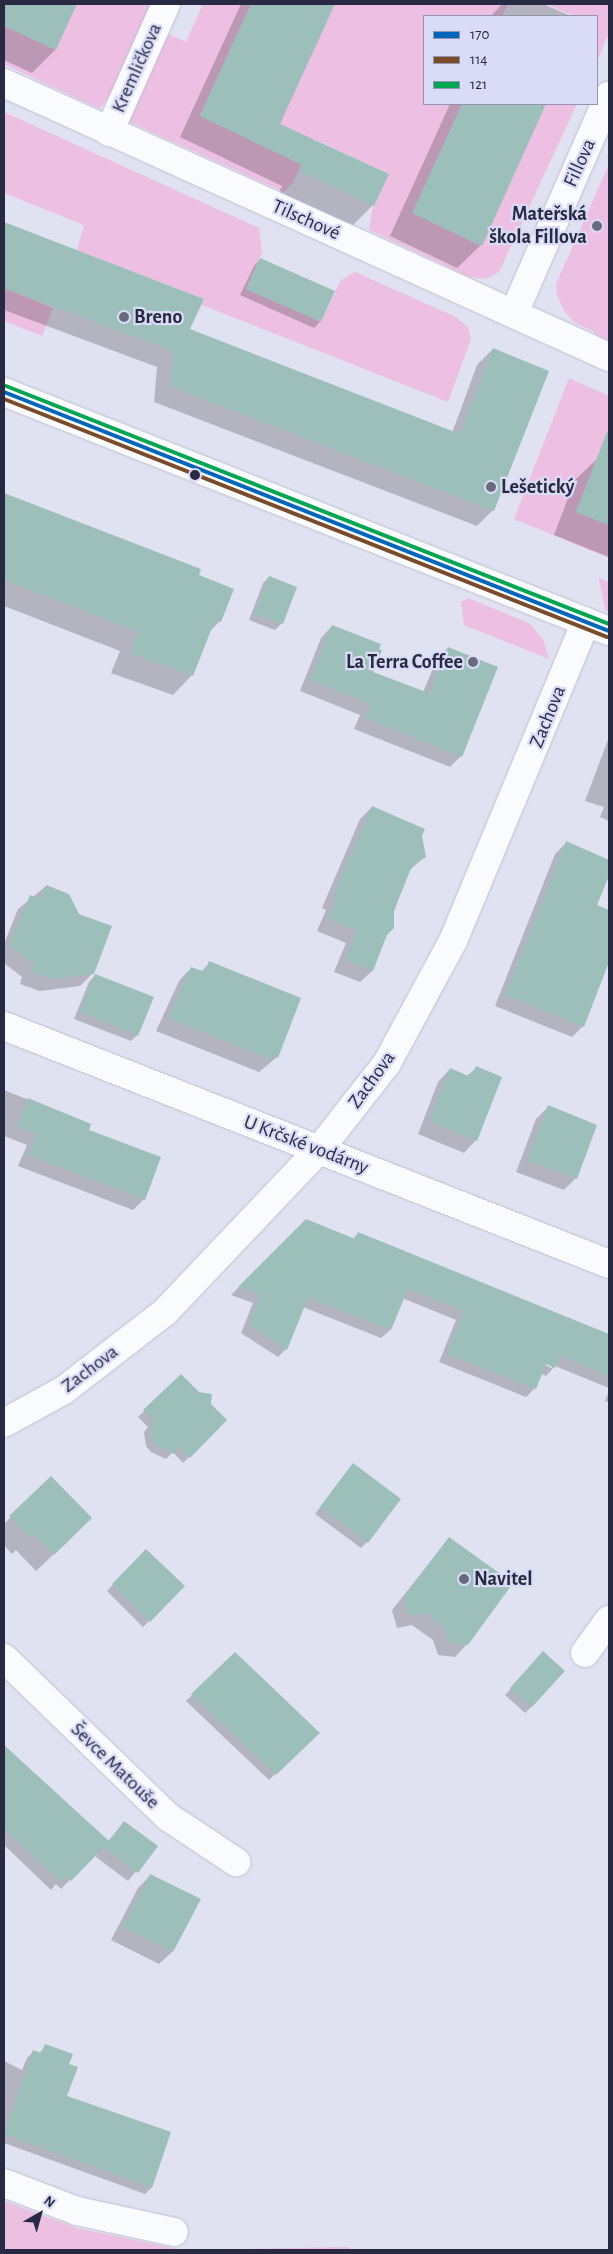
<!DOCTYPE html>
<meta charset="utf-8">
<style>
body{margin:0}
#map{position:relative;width:613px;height:2254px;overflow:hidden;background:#e0e2f1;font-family:"Alegreya Sans",sans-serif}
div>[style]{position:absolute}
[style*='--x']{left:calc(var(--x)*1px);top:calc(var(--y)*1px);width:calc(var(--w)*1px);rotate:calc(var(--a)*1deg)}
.green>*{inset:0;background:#ecbfe3}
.shadow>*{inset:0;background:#0003}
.building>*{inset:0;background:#9cc0b9}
.roads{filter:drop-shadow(0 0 1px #bfc0d4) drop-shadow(0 0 1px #bfc0d4)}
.minor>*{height:28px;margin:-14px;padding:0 14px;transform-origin:14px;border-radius:14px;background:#fafbfd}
.bus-1>*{height:4px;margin:-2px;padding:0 2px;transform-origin:2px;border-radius:2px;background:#0065bd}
.bus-2>*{height:4px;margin:-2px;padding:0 2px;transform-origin:2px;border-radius:2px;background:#7a4b2a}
.bus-3>*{height:4px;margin:-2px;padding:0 2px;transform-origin:2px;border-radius:2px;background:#00a651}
.dots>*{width:14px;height:14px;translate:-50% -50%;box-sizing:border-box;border:2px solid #dadcf7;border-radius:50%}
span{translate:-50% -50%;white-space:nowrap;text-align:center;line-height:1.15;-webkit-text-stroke:4.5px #dadcf7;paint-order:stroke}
.street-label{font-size:20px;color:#282942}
.poi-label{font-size:20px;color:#282942;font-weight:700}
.right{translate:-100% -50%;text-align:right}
.left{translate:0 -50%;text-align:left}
.frame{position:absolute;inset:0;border:5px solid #282942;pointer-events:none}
.legend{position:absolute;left:423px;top:15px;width:175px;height:90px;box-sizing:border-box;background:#dadcf7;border:1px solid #9394af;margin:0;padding:6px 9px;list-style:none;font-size:15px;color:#282942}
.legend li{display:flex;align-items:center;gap:10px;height:25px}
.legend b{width:25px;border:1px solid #9394af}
.north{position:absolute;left:15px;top:2189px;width:50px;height:50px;-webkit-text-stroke:4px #dadcf7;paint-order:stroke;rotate:38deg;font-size:14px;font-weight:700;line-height:20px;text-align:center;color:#282942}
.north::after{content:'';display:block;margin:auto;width:18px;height:22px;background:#282942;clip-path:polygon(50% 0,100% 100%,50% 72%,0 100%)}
</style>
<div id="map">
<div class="green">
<div style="clip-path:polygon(77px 4px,153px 4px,114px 89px,100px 109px,4px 64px,4px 26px,56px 50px)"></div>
<div style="clip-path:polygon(203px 4px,251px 4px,200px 115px,268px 149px,335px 4px,508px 4px,502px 16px,424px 16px,424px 104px,462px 104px,413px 213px,481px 246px,546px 104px,577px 104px,499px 272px,486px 279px,470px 277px,369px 230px,372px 210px,389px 174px,314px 139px,292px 184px,284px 192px,127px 121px,164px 32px,186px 42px)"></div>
<div style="clip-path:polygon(546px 4px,609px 4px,609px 33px,597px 61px,597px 16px,574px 16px)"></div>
<div style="clip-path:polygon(4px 112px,259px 228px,262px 252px,246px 289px,321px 322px,341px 280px,355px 272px,456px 317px,468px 327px,471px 339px,448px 402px,202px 305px,204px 299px,77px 250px,84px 225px,4px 193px)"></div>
<div style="clip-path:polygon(609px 164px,609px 350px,593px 331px,575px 323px,564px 311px,557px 295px,556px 284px)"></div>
<div style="clip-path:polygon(4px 288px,53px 308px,42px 336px,4px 321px)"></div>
<div style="clip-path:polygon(569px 378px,609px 396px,609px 459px,599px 455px,576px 512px,609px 525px,609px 558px,514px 519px)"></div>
<div style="clip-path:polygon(599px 578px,609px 582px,609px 611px,605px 610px)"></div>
<div style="clip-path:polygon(468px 598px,529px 623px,543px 639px,549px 659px,464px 625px,461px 602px)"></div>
<div style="clip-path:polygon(4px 2201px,76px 2228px,183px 2250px,346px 2247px,355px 2250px,4px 2250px)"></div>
</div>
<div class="shadow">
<div style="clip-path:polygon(4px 4px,76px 4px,55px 50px,32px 73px,4px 60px)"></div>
<div style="clip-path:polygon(241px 4px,333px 4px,278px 124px,373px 205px,352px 226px,279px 193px,282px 186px,180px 137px)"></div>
<div style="clip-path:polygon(502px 4px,543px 4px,571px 16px,491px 16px)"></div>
<div style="clip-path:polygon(450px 104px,544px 104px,481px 245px,457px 268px,390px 236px)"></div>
<div style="clip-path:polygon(4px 223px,203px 300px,189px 330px,452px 433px,477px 365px,493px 349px,493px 510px,477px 526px,154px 402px,157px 367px,4px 310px)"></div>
<div style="clip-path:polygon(260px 259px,320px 322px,314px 328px,240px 295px,254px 266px)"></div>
<div style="clip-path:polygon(599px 457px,609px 461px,609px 557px,554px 535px,575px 480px)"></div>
<div style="clip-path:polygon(4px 495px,199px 570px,197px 576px,220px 621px,209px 632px,192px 675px,173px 695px,111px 673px,120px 651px,4px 606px)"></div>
<div style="clip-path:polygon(269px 577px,295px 588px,281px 624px,275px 630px,249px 620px,263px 583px)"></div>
<div style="clip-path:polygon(332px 626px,372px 672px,423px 692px,437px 659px,448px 648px,461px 756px,450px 767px,354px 729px,360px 715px,300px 691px,321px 638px)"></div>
<div style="clip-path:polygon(609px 737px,609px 821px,600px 817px,604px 807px,585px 801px)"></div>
<div style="clip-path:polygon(372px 807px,421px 836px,425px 856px,409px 871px,372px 971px,360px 982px,334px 972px,346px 943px,317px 931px,326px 910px,322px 908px,360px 819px)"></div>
<div style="clip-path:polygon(566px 843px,609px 861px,609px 873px,596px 906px,609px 911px,609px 961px,583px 1026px,572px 1037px,495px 1006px,555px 854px)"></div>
<div style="clip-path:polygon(46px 886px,93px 973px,80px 986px,40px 991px,20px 984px,22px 977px,4px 963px,4px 944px,18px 909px)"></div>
<div style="clip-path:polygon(210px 962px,277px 1057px,259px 1072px,156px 1031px,179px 981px,191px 968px,201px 972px)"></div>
<div style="clip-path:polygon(95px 975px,137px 1035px,131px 1041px,74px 1019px,89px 982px)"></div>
<div style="clip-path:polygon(476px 1068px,476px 1140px,464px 1153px,418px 1134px,438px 1082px,450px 1069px,467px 1076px)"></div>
<div style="clip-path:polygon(4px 1090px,89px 1124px,87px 1131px,144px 1199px,133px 1210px,18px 1166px,27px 1145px,4px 1136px)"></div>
<div style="clip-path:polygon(548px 1107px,576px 1178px,564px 1190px,516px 1172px,536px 1119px)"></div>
<div style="clip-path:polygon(evenodd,307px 1220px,353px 1239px,358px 1233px,609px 1336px,609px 1388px,555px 1366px,546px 1376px,541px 1374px,535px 1388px,526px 1397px,439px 1362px,456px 1320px,402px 1298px,390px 1330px,381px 1338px,303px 1307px,286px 1349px,278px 1357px,241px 1333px,253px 1303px,231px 1295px,307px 1220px,540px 1363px,552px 1365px,552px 1368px,540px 1363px)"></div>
<div style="clip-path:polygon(181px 1375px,226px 1420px,183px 1463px,173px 1452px,166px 1459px,151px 1452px,146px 1446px,144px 1432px,148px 1427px,138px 1417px)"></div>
<div style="clip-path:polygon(609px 1391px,609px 1402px,605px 1401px)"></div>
<div style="clip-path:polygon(347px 1471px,367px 1542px,361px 1548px,315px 1514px)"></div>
<div style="clip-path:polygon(51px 1478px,74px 1535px,36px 1571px,16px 1550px,12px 1554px,4px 1545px,4px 1524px)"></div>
<div style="clip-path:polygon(449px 1538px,467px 1644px,455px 1657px,438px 1655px,433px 1640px,412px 1625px,397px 1628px,392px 1610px)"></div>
<div style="clip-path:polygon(146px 1550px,183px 1586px,143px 1627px,107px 1591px)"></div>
<div style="clip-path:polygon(235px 1654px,318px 1733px,269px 1780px,186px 1701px)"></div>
<div style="clip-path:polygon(537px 1659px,532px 1706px,525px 1713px,505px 1695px)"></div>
<div style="clip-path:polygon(10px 1769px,108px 1841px,124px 1823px,156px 1847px,128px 1881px,96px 1857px,99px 1850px,61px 1889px,56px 1884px,51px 1890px,4px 1845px,4px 1776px)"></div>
<div style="clip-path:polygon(150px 1876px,199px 1899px,172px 1952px,159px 1964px,111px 1940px,138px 1888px)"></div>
<div style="clip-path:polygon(46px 2045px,67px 2065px,65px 2097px,170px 2132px,151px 2188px,145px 2194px,4px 2143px,4px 2061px,22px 2070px,27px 2058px,33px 2052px,39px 2054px)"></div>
</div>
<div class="building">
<div style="clip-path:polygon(4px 4px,77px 4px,56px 50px,4px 26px)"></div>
<div style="clip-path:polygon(251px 4px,335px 4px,280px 124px,389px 174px,374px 206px,299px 171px,302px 165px,200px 116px)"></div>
<div style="clip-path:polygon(462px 104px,546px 104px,482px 246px,412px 213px)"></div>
<div style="clip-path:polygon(4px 222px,204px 299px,190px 329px,460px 434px,493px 348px,549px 371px,494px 511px,169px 386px,173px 351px,4px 288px)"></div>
<div style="clip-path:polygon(260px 258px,335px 291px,321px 322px,246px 289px)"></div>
<div style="clip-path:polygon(607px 432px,609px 433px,609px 525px,576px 512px)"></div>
<div style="clip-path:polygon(4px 493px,201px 569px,199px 575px,234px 589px,221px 622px,215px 620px,193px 676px,130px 653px,138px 632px,4px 580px)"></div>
<div style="clip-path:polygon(269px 576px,297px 587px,283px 624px,254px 614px)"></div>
<div style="clip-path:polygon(332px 625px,381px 644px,379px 649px,382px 650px,373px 672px,429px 693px,448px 647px,498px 667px,462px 757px,365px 718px,370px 704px,310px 680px)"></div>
<div style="clip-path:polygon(372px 806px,425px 829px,422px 836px,426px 857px,412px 866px,394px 910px,394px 928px,387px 935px,373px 971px,345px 960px,357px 931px,328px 919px,337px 898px,333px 896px)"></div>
<div style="clip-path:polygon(566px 841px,609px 860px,609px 876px,597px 905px,609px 910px,609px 962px,584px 1027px,505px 995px)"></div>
<div style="clip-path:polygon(46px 885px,69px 894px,79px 914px,112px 926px,94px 974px,53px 979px,31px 972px,34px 964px,9px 945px,30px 895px,40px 899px)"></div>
<div style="clip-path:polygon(209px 961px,301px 998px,278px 1058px,274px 1056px,273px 1060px,168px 1018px,191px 967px,205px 972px)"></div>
<div style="clip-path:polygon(95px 974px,154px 997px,138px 1036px,80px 1012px)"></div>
<div style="clip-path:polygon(476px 1066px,502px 1077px,477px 1141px,429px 1121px,450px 1068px,471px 1077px)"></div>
<div style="clip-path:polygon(28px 1098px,91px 1124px,89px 1130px,161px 1157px,145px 1200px,28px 1155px,37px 1134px,17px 1127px)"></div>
<div style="clip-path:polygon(548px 1105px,597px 1125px,577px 1179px,527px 1160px)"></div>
<div style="clip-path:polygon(306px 1219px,355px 1239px,358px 1232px,609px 1334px,609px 1376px,560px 1356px,555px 1368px,546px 1364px,536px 1389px,447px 1354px,464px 1311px,408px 1289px,391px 1330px,308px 1298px,287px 1350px,249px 1325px,260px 1295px,238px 1287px)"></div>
<div style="clip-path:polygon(181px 1374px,199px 1392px,212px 1394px,211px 1404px,227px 1420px,190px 1458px,180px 1447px,174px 1454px,157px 1446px,152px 1440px,150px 1424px,154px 1420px,143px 1410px)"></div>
<div style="clip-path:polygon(353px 1463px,401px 1499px,368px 1543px,320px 1507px)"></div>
<div style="clip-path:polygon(51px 1476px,92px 1518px,54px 1555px,34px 1534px,30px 1538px,9px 1516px)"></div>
<div style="clip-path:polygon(449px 1537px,513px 1583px,468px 1645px,450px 1643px,445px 1628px,425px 1613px,409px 1616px,404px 1597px)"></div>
<div style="clip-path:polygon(146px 1549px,185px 1586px,150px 1622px,112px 1584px)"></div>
<div style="clip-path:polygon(543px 1651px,565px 1671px,532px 1707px,510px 1688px)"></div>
<div style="clip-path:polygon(235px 1652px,320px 1733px,276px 1775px,191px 1694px)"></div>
<div style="clip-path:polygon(4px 1745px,109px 1841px,124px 1821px,158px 1846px,138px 1873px,104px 1847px,107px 1844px,71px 1881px,66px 1876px,61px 1882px,4px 1829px)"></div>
<div style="clip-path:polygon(150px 1874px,201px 1899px,173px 1952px,123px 1927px)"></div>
<div style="clip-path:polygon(45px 2044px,73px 2054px,69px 2064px,78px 2067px,67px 2096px,171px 2132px,152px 2188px,4px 2134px,33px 2050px,41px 2053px)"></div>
</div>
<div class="roads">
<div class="minor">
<div style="--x:4;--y:83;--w:664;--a:24.37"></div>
<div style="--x:109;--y:132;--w:140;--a:-66"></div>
<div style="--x:514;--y:313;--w:237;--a:-66.4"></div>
<div style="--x:4;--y:392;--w:650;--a:21.56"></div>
<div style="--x:4;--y:1026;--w:650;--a:21.47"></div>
<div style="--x:4;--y:1423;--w:68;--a:-28.8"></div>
<div style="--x:64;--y:1390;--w:128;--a:-37.7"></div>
<div style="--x:165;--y:1312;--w:224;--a:-46.5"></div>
<div style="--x:319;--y:1150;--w:110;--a:-52"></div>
<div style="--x:387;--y:1063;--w:139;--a:-61.6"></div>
<div style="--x:453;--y:941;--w:346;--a:-67.4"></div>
<div style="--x:585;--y:1653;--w:41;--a:-54"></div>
<div style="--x:4;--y:1658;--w:228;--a:44.1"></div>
<div style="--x:168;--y:1817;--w:82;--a:33.5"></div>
<div style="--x:4;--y:2183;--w:78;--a:21"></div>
<div style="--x:77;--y:2211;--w:99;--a:12.2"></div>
</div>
</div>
<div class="bus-1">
<div style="--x:4;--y:392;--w:650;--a:21.56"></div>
</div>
<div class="bus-2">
<div style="--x:4;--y:399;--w:648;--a:21.54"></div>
</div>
<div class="bus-3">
<div style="--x:6;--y:386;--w:648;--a:21.54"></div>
</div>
<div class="dots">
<div style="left:597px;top:226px;background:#686a7f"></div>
<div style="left:124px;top:317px;background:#686a7f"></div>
<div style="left:195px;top:475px;background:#282942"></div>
<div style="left:491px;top:487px;background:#686a7f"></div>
<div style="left:473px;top:662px;background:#686a7f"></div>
<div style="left:464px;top:1579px;background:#686a7f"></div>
</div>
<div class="street-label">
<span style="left:137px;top:68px;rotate:-66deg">Kremličkova</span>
<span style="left:580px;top:163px;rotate:-66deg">Fillova</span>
<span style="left:306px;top:220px;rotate:24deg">Tilschové</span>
<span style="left:548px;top:717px;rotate:-68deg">Zachova</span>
<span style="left:372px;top:1080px;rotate:-54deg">Zachova</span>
<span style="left:306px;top:1145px;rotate:21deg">U Krčské vodárny</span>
<span style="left:90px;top:1369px;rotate:-37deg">Zachova</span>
<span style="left:115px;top:1766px;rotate:44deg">Ševce Matouše</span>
</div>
<div class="poi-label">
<span class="right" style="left:587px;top:226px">Mateřská<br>škola Fillova</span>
<span class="left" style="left:134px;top:317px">Breno</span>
<span class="left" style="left:501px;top:487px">Lešetický</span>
<span class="right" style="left:463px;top:662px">La Terra Coffee</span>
<span class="left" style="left:474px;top:1579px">Navitel</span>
</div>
<div class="frame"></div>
<ul class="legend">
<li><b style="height:6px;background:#0065bd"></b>170</li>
<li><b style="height:6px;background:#7a4b2a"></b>114</li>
<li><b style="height:6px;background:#00a651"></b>121</li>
</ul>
<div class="north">N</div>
</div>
